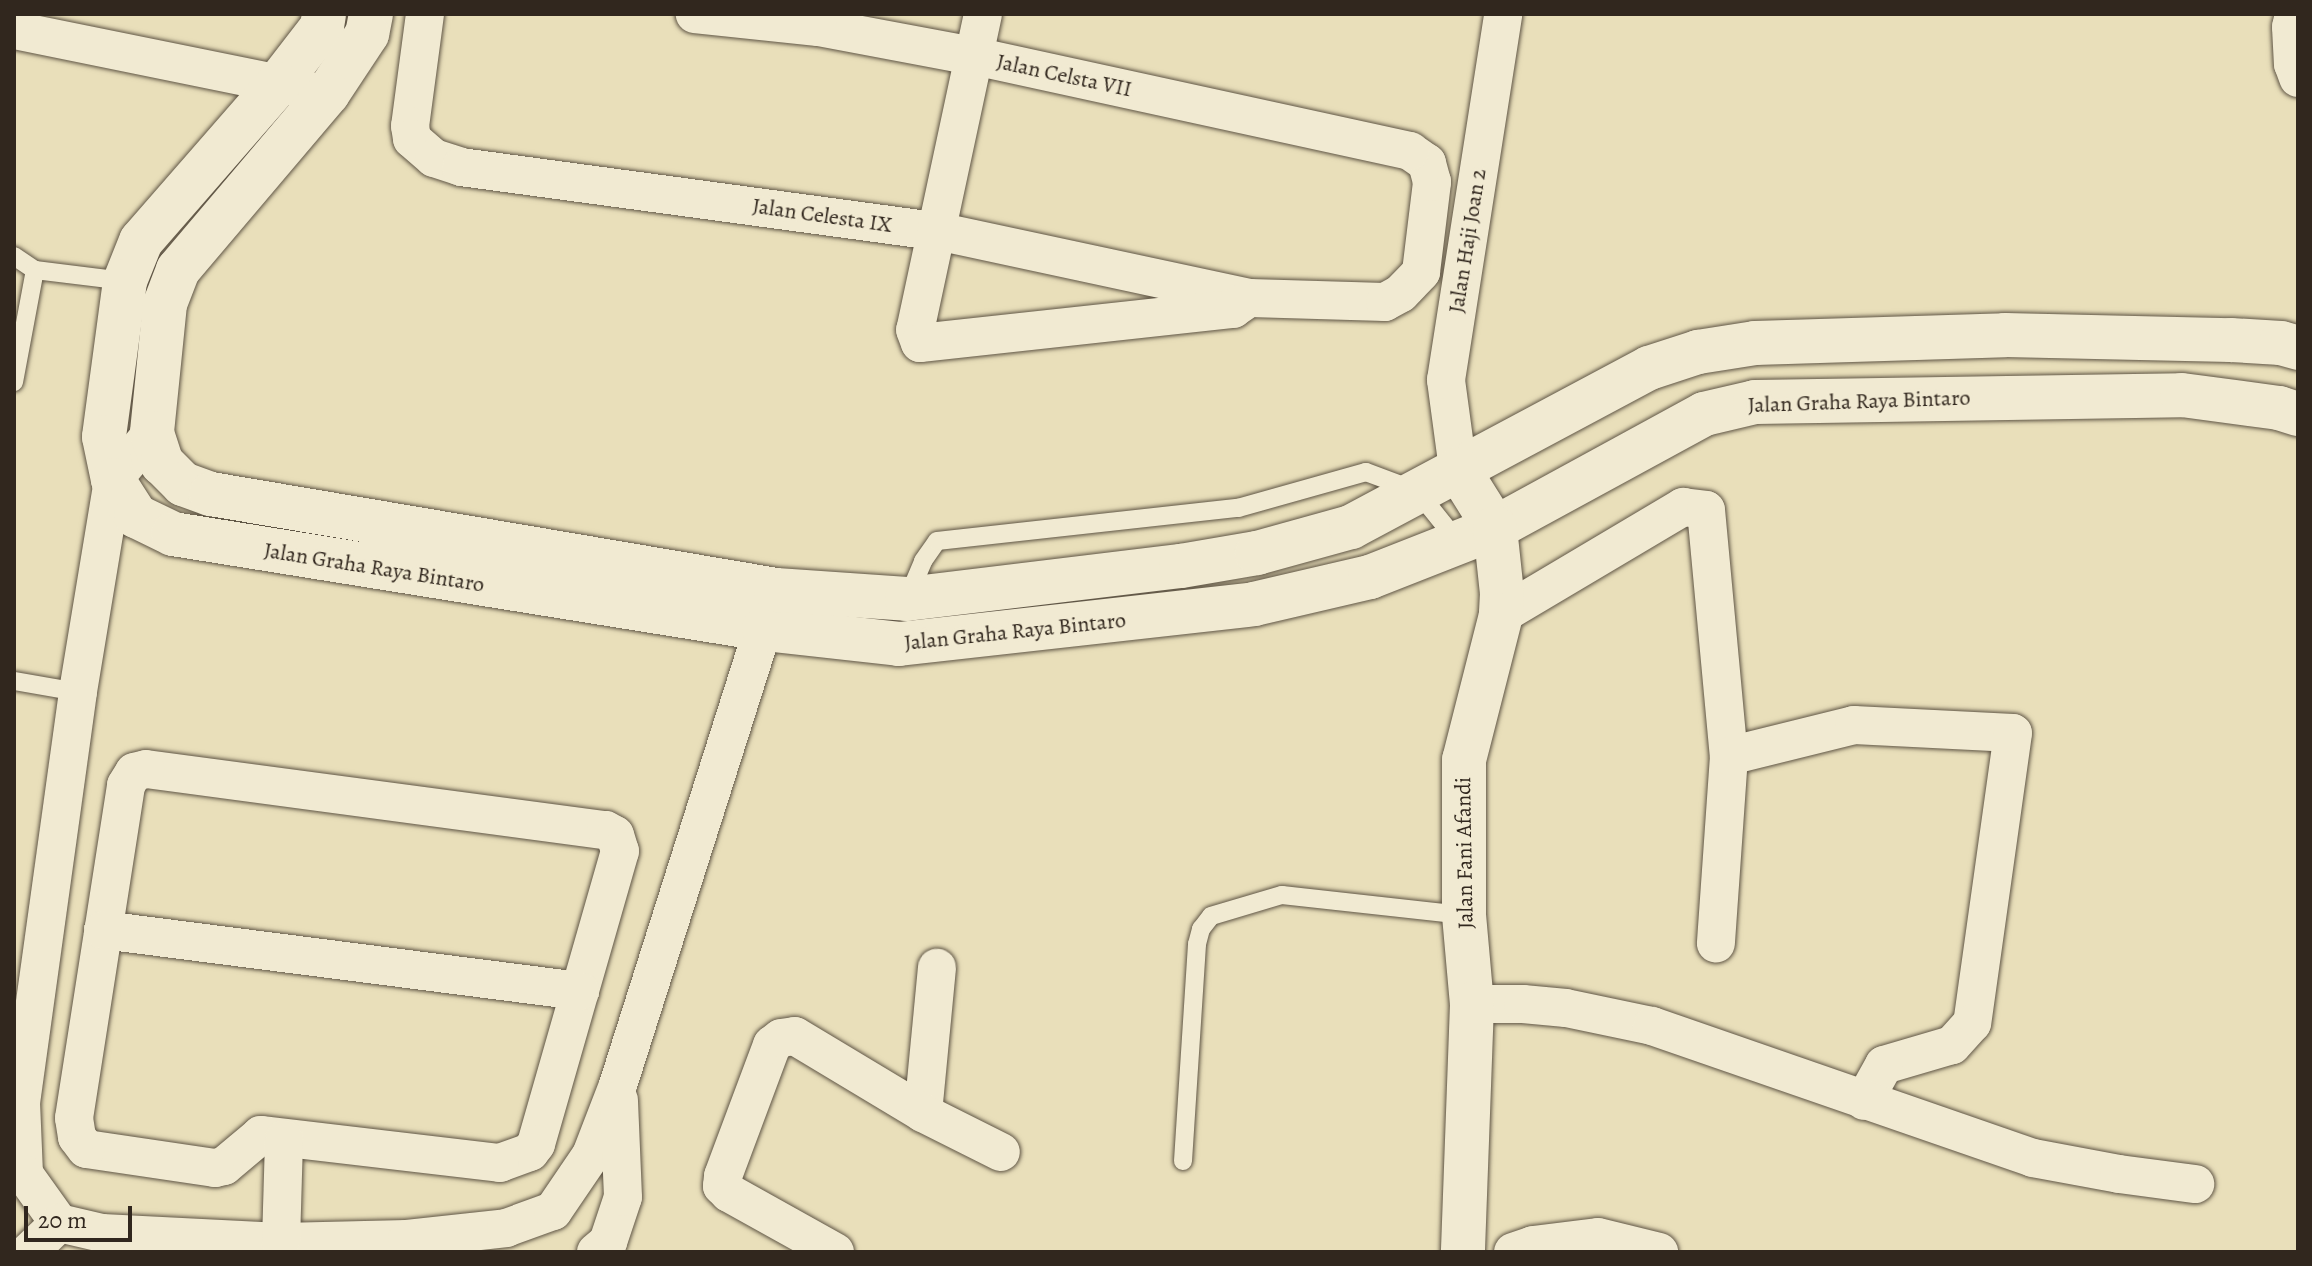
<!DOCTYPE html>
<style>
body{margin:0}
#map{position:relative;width:2312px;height:1266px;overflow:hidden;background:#e9dfba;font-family:Alegreya,serif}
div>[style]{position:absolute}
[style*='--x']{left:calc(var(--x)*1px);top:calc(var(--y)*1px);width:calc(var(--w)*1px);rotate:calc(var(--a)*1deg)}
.roads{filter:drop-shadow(0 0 2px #5f5545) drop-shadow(0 0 2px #5f5545)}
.lane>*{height:18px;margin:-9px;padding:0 9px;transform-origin:9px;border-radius:9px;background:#f1ead2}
.street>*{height:38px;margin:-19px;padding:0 19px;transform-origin:19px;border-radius:19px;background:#f1ead2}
.secondary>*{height:44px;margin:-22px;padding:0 22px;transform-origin:22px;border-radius:22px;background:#f1ead2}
span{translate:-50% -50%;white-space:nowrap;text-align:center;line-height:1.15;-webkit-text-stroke:6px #f1ead2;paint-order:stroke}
.street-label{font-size:22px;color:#31271e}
.frame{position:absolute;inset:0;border:16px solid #31271e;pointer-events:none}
.scale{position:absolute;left:24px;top:1206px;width:108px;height:36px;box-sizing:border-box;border:4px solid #31271e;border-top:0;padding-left:10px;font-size:24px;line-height:28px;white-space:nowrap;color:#31271e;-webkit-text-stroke:6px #f1ead2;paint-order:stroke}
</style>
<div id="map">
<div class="roads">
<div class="lane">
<div style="--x:14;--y:256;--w:25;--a:34"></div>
<div style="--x:35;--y:270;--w:91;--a:7"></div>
<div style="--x:14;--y:382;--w:114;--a:-79.4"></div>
<div style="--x:908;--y:597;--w:39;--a:-67"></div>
<div style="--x:923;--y:561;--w:24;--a:-55"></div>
<div style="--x:937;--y:541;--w:303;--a:-6.3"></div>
<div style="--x:1238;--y:508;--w:133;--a:-15.7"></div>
<div style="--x:1366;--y:472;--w:54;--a:20.4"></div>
<div style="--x:1417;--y:491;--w:65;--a:51.2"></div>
<div style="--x:14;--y:681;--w:65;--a:9.8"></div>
<div style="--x:1183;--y:1161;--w:217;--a:-86.3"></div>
<div style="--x:1197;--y:944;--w:16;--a:-75"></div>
<div style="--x:1201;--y:929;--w:16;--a:-52"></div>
<div style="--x:1211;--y:916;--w:74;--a:-16.5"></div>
<div style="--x:1282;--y:895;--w:183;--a:6.3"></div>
</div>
<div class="street">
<div style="--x:425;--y:14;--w:113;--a:97.6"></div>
<div style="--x:410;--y:126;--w:13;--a:81"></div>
<div style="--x:412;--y:139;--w:29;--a:41"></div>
<div style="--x:434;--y:158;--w:28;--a:18"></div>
<div style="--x:461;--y:167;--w:480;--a:7.7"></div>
<div style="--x:937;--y:231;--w:320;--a:12.1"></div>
<div style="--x:1250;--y:298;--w:135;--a:1.7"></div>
<div style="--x:1385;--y:302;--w:18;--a:-29"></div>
<div style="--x:1401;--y:293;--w:29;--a:-46"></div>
<div style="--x:1421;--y:272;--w:91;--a:-83"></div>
<div style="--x:1432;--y:182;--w:20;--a:-105"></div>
<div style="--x:1427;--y:163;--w:21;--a:-145"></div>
<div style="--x:1410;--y:151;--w:447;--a:-167.7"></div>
<div style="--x:973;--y:56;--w:158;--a:-169.4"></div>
<div style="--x:818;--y:27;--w:124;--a:-174"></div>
<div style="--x:983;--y:14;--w:323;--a:102.1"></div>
<div style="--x:915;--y:330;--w:14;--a:69"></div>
<div style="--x:920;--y:343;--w:315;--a:-6.2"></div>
<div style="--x:1233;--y:309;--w:12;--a:-35"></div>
<div style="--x:2294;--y:14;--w:13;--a:103"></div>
<div style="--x:2291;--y:27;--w:37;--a:87"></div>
<div style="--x:2293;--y:64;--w:15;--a:70"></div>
<div style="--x:14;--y:30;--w:297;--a:11.5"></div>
<div style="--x:152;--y:433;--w:61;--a:129.7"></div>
<div style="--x:113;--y:480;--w:215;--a:99.4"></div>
<div style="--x:78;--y:692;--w:414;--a:97.9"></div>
<div style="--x:21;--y:1102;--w:72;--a:87.6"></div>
<div style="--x:24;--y:1174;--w:60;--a:54.5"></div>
<div style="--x:59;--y:1223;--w:44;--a:13.1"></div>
<div style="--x:102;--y:1233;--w:179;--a:2.9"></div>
<div style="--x:281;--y:1242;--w:126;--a:-1.4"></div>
<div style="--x:407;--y:1239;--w:100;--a:-6.3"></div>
<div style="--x:506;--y:1228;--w:50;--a:-19.9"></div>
<div style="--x:553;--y:1211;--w:68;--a:-55.8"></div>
<div style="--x:591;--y:1155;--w:75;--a:-68.9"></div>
<div style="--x:618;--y:1085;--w:509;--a:-72.38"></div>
<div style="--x:1458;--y:469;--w:90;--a:-97.7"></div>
<div style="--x:1446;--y:380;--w:370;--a:-81.1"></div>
<div style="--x:1501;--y:615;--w:212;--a:-30.7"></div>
<div style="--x:1683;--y:507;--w:23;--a:7"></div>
<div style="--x:1706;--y:510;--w:247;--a:84.7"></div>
<div style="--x:1729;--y:756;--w:188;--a:94"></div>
<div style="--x:1729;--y:756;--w:129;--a:-13.9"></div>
<div style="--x:1854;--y:725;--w:159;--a:2.9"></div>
<div style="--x:2013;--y:733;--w:293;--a:98"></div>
<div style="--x:1972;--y:1023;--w:30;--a:132"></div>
<div style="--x:1952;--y:1045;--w:71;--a:163.6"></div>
<div style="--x:1884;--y:1065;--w:41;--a:119.1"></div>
<div style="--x:146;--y:769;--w:464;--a:7.6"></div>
<div style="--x:606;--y:830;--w:10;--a:29"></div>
<div style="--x:615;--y:835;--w:17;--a:73"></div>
<div style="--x:620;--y:851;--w:305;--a:106"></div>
<div style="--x:536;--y:1144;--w:10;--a:127"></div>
<div style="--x:530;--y:1152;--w:32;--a:160"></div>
<div style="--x:500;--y:1163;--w:241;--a:-173.3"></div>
<div style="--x:261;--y:1135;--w:48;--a:140"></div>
<div style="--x:224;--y:1166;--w:9;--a:167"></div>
<div style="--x:215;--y:1168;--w:130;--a:-171.6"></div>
<div style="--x:86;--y:1149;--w:15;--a:-127"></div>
<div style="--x:77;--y:1137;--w:19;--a:-99"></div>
<div style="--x:74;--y:1118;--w:337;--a:-81.1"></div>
<div style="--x:126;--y:785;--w:15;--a:-58"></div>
<div style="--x:134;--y:772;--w:12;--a:-14"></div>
<div style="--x:103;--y:930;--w:481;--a:7.3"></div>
<div style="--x:1472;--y:1004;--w:51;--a:0"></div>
<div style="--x:1523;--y:1004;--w:43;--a:5.3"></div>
<div style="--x:1566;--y:1008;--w:88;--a:11.8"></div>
<div style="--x:1652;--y:1026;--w:403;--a:19.1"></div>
<div style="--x:2033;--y:1158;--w:87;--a:10.5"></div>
<div style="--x:2119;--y:1174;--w:77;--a:7.5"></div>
<div style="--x:923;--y:1113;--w:146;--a:-84.5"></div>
<div style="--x:281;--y:1242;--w:103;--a:-88.3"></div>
<div style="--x:29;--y:1252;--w:42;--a:-44"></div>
<div style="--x:596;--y:1252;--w:16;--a:-40"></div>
<div style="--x:608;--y:1242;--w:47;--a:-71.6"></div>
<div style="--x:623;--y:1197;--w:97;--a:-92.4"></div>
<div style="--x:835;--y:1252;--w:121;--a:-150.9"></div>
<div style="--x:729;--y:1193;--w:10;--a:-135"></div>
<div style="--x:722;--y:1186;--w:10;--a:-84"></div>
<div style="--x:723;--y:1176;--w:140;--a:-69.5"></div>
<div style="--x:772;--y:1045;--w:11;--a:-38"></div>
<div style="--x:781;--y:1038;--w:14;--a:-8"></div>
<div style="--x:795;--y:1036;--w:149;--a:31"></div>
<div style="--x:923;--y:1113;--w:87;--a:26.6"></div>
<div style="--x:1513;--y:1252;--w:21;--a:-19"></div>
<div style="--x:1533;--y:1245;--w:65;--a:-7"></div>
<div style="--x:1598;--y:1237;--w:63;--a:13.8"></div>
</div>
<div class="secondary">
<div style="--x:324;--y:14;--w:13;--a:99"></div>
<div style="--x:322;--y:27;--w:72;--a:127.7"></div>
<div style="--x:278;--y:84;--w:208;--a:131.1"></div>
<div style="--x:141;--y:241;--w:43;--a:111.8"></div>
<div style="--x:125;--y:281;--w:157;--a:97.7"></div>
<div style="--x:104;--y:437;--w:44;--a:78.2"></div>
<div style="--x:113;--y:480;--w:43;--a:57.4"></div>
<div style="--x:136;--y:516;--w:41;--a:25.9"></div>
<div style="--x:173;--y:534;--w:599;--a:9.13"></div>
<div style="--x:764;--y:629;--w:136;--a:6.3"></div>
<div style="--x:899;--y:644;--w:357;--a:-6.4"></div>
<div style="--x:1254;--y:604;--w:119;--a:-13.1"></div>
<div style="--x:1370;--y:577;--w:134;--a:-21.4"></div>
<div style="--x:1495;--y:528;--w:238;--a:-28.6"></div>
<div style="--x:1704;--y:414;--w:52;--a:-13.2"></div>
<div style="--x:1755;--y:402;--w:427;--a:-0.9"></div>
<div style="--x:2182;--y:395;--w:98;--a:7.6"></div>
<div style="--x:2279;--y:408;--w:20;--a:18"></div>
<div style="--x:371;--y:14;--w:20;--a:101"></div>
<div style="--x:367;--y:34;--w:71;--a:123.5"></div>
<div style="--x:328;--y:93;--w:232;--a:130.3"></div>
<div style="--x:178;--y:270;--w:36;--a:111"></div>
<div style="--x:165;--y:304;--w:130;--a:95.8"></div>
<div style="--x:152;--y:433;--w:32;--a:72"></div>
<div style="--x:162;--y:463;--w:30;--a:45"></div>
<div style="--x:183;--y:484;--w:30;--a:20"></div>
<div style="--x:211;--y:494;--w:573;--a:9.64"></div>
<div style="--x:776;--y:590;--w:131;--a:3.9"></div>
<div style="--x:907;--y:599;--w:276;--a:-6.9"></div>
<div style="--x:1181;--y:566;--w:77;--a:-9.7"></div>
<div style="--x:1257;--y:553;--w:98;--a:-15.5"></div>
<div style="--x:1351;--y:527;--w:338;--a:-28.1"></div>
<div style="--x:1649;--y:368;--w:52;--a:-18.1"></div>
<div style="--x:1698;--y:352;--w:58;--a:-9"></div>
<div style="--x:1755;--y:343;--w:250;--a:-1.8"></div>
<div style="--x:2005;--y:335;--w:226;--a:1.3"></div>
<div style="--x:2231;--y:340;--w:50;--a:3.4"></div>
<div style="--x:2281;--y:343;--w:18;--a:16"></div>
<div style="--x:1458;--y:469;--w:70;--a:57.9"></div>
<div style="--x:1495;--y:528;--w:65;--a:83.9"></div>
<div style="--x:1502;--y:593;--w:22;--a:93"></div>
<div style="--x:1501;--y:615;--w:150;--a:104.3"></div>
<div style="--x:1464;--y:760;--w:155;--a:90"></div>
<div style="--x:1464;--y:915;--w:89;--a:84.9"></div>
<div style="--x:1472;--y:1004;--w:248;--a:92.1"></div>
</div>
</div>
<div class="street-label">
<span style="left:1064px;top:76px;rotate:12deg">Jalan Celsta VII</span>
<span style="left:822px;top:216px;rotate:8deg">Jalan Celesta IX</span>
<span style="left:1468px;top:241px;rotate:-81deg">Jalan Haji Joan 2</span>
<span style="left:1859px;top:402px;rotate:-2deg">Jalan Graha Raya Bintaro</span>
<span style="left:374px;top:568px;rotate:9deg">Jalan Graha Raya Bintaro</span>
<span style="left:1015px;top:632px;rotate:-6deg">Jalan Graha Raya Bintaro</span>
<span style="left:1465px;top:853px;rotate:-91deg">Jalan Fani Afandi</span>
</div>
<div class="frame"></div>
<div class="scale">20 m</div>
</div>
